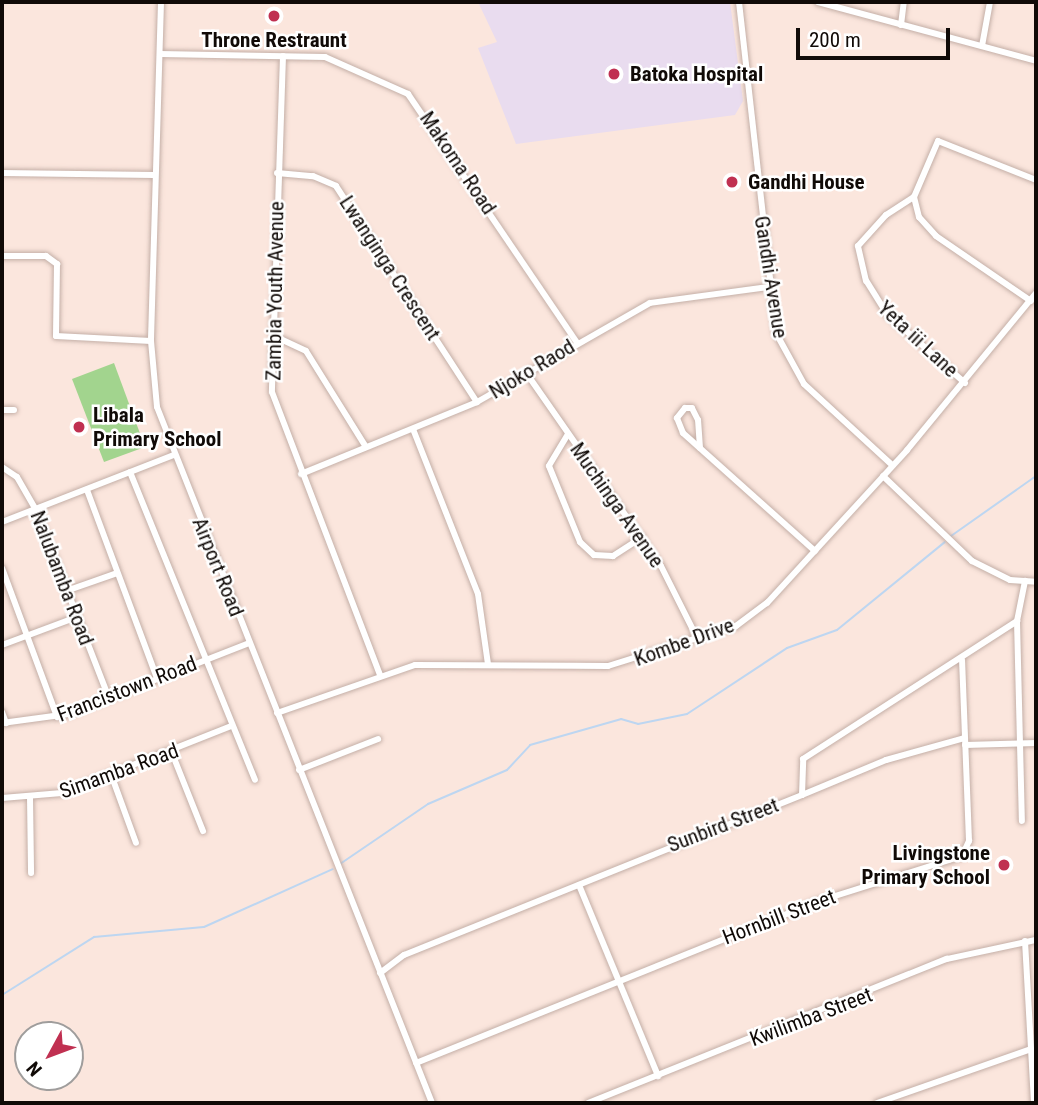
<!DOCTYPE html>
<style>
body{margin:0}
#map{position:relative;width:1038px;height:1105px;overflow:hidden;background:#fbe6dd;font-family:"Roboto Condensed",sans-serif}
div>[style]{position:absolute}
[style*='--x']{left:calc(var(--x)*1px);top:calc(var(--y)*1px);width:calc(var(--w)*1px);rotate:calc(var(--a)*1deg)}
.medical>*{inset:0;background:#e9dcef}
.green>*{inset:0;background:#a2d48e}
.stream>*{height:2px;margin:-1px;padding:0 1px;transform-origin:1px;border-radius:1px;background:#bdd6f1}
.roads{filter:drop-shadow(0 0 2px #c4afa7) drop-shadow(0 0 2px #c4afa7)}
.minor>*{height:6px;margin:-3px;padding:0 3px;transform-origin:3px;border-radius:3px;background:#fff}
.dots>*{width:19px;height:19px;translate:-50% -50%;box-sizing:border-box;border:4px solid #fff;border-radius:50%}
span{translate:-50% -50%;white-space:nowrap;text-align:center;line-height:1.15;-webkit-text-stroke:5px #fff;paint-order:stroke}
.poi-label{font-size:21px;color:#100a07;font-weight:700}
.left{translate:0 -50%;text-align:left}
.right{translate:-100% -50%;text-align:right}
.street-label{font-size:21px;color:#100a07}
.frame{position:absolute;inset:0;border:4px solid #100a07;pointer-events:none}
.north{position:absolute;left:14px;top:1021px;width:70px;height:70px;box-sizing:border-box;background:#fff;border:2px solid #9f9d9c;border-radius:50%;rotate:229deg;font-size:19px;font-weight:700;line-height:28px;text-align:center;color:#100a07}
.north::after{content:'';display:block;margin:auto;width:24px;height:32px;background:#c03051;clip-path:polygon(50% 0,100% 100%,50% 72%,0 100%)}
.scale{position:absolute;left:796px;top:28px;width:154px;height:32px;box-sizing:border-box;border:4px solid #100a07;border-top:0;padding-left:9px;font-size:21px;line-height:24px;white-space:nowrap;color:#100a07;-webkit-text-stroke:5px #fff;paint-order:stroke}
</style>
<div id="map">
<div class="medical">
<div style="clip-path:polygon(478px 2px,730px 2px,743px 101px,735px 115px,516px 144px,478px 48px,497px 42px)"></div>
</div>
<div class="green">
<div style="clip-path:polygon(114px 363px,145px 447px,104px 462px,72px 379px)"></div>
</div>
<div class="stream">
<div style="--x:951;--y:536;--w:104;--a:-35.2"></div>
<div style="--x:340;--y:864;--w:107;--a:-34.3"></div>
<div style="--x:428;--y:804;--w:86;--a:-23.3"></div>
<div style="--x:507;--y:770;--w:34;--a:-47"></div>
<div style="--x:530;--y:745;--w:95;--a:-15.9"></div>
<div style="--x:621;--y:719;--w:18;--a:16"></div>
<div style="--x:638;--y:724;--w:50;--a:-11.5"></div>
<div style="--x:687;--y:714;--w:120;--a:-33.4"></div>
<div style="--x:787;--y:648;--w:53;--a:-19.8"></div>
<div style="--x:837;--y:630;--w:139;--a:-39.2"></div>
<div style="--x:2;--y:995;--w:109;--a:-32.2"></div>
<div style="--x:94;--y:937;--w:110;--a:-5.2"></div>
<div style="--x:204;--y:927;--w:141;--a:-24.2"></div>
</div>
<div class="roads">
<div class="minor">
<div style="--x:161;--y:2;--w:339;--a:91.7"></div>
<div style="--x:151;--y:341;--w:66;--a:84.8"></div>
<div style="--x:157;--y:407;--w:748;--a:68.44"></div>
<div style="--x:739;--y:2;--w:333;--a:83.6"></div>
<div style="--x:776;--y:333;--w:58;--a:61.2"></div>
<div style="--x:804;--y:384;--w:120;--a:42.6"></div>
<div style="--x:818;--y:2;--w:226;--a:15.1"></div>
<div style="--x:901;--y:25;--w:23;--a:-83"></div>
<div style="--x:982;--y:46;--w:45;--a:-79.7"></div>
<div style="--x:160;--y:54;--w:165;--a:1"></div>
<div style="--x:325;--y:57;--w:91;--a:24"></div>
<div style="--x:408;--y:94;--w:301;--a:55.8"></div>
<div style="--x:283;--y:56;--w:336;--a:91.9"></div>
<div style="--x:272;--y:392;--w:303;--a:69.1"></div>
<div style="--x:2;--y:173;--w:152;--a:0.8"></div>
<div style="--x:277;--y:173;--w:36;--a:5"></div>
<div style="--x:313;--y:176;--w:25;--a:23"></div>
<div style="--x:336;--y:186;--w:258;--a:56.9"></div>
<div style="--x:914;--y:197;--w:21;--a:76"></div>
<div style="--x:919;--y:217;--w:25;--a:48"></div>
<div style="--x:936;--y:236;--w:115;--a:34.4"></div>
<div style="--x:2;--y:256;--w:44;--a:0"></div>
<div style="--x:46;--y:256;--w:14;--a:36"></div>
<div style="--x:57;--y:264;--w:72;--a:90.8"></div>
<div style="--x:56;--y:336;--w:95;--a:3"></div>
<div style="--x:274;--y:336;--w:35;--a:25"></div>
<div style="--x:306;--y:351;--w:113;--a:58"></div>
<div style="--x:527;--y:374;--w:234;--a:55.1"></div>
<div style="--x:661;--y:566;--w:83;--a:63.4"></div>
<div style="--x:965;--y:383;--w:104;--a:-138.5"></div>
<div style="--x:887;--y:314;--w:39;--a:-122"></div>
<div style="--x:866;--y:281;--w:36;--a:-103"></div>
<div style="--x:858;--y:246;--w:42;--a:-47.9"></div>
<div style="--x:886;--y:215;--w:33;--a:-33"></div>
<div style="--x:914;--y:197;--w:61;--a:-66.8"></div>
<div style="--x:938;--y:141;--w:105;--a:21.7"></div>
<div style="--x:2;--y:410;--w:12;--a:0"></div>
<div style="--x:413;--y:429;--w:177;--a:68.5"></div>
<div style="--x:478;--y:594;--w:71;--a:81.9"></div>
<div style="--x:568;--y:434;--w:37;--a:121"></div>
<div style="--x:549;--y:466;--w:82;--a:67.8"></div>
<div style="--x:580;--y:542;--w:19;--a:43"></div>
<div style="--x:594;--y:555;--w:19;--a:3"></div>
<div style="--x:613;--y:556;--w:35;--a:-33"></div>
<div style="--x:700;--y:448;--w:28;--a:-94"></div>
<div style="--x:698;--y:420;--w:13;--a:-117"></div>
<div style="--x:692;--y:408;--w:7;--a:180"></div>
<div style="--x:685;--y:408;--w:13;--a:129"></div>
<div style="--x:677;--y:418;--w:16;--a:68"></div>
<div style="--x:683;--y:433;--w:177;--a:41.8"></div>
<div style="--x:2;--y:467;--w:18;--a:34"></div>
<div style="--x:17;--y:477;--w:38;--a:60"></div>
<div style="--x:36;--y:510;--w:202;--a:68.8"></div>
<div style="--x:130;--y:472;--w:332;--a:67.9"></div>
<div style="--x:301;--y:474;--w:190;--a:-22.2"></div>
<div style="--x:477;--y:402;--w:199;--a:-29.8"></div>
<div style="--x:650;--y:303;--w:120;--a:-7.7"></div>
<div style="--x:883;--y:476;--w:123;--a:43.7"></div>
<div style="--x:972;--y:561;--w:42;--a:26.6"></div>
<div style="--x:1010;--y:580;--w:26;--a:4"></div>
<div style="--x:87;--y:490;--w:201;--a:69.6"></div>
<div style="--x:2;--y:522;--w:185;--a:-21.3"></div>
<div style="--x:2;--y:568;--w:159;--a:69.7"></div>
<div style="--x:66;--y:591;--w:54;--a:-19.4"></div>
<div style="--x:1017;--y:621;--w:200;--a:88.6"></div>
<div style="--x:2;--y:645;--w:80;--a:-20.5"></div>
<div style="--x:2;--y:712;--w:12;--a:70"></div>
<div style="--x:277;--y:713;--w:146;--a:-19.2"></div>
<div style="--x:415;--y:665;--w:193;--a:0.3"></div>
<div style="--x:608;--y:666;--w:134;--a:-17.4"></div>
<div style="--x:736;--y:626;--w:39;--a:-37"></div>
<div style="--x:767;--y:603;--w:207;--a:-47.5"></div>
<div style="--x:907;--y:450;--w:203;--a:-50.6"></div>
<div style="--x:2;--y:723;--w:67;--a:-7.8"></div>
<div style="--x:68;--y:714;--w:194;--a:-21.4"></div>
<div style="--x:965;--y:745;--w:71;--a:-1.6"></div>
<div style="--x:172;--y:753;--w:84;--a:68.3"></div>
<div style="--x:299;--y:770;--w:85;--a:-21.4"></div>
<div style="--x:112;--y:777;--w:70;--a:70"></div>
<div style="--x:802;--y:795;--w:91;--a:-22.6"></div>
<div style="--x:886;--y:760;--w:82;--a:-15.6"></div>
<div style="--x:30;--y:797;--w:76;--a:89.2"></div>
<div style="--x:2;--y:798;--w:60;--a:-4.8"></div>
<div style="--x:62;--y:793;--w:182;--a:-21.6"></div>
<div style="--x:579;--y:885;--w:207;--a:67.5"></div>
<div style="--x:1025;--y:941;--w:162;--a:86.8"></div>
<div style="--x:380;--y:973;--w:30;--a:-37"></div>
<div style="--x:404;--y:955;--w:429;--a:-21.9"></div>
<div style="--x:802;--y:795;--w:36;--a:-88"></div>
<div style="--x:803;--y:759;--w:255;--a:-32.8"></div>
<div style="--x:1017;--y:621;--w:41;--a:-78.7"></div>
<div style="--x:416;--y:1063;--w:431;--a:-21.9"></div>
<div style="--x:816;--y:902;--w:153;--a:-17.5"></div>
<div style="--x:962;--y:856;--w:17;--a:-65"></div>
<div style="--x:969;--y:841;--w:181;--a:-92.2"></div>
<div style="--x:588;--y:1103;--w:387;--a:-21.9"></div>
<div style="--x:947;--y:959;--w:91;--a:-12.1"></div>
<div style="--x:877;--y:1103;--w:163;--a:-19.3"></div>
</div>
</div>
<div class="dots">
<div style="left:274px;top:16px;background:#c03051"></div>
<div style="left:614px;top:74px;background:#c03051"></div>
<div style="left:732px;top:182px;background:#c03051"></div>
<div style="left:79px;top:427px;background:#c03051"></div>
<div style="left:1004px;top:865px;background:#c03051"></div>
</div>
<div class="poi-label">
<span style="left:274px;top:40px">Throne Restraunt</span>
<span class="left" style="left:630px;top:74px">Batoka Hospital</span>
<span class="left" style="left:748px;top:182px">Gandhi House</span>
<span class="left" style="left:93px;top:427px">Libala<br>Primary School</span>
<span class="right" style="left:990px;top:865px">Livingstone<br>Primary School</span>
</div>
<div class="street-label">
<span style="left:458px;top:163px;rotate:56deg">Makoma Road</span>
<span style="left:390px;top:268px;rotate:57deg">Lwanginga Crescent</span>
<span style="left:771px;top:277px;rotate:81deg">Gandhi Avenue</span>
<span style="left:275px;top:291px;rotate:-89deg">Zambia Youth Avenue</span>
<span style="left:918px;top:339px;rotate:43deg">Yeta iii Lane</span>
<span style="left:532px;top:369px;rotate:-31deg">Njoko Raod</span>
<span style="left:617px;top:505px;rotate:55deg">Muchinga Avenue</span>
<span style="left:218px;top:567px;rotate:68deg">Airport Road</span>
<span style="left:62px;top:578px;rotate:69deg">Nalubamba Road</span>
<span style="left:684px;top:642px;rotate:-20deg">Kombe Drive</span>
<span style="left:127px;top:689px;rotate:-21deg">Francistown Road</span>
<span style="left:119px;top:771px;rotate:-20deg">Simamba Road</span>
<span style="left:723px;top:825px;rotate:-21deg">Sunbird Street</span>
<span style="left:779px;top:917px;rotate:-21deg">Hornbill Street</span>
<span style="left:811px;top:1017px;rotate:-21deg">Kwilimba Street</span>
</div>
<div class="frame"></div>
<div class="north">N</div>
<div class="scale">200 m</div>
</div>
